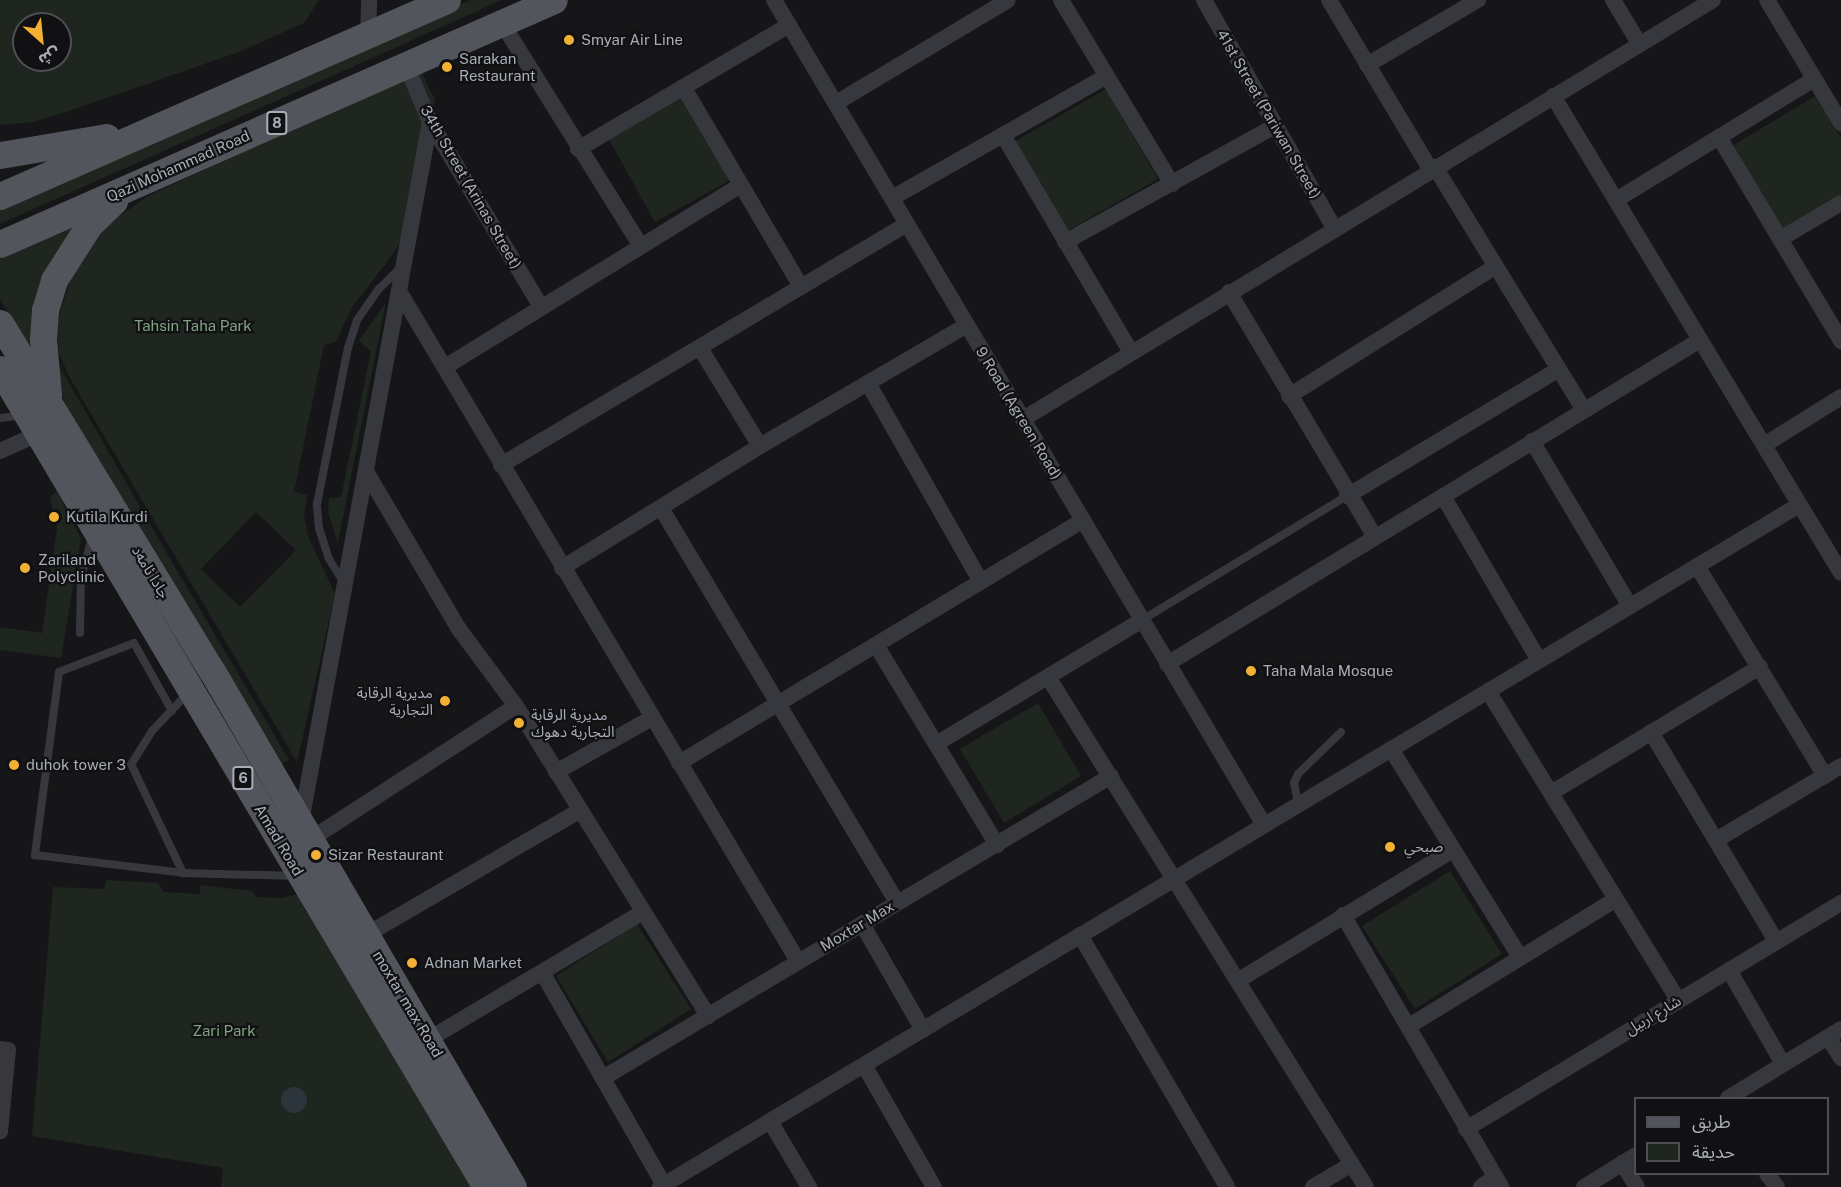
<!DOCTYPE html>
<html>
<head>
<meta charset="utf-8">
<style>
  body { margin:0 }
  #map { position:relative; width:1841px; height:1187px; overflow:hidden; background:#161618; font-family:"Public Sans","Noto Sans Arabic",sans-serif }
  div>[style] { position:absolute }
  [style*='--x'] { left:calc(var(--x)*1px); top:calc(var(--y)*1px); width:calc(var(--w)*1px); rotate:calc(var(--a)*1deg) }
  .green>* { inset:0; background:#1e261f }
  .water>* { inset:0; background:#2c353c }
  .round { border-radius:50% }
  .service>* { height:8px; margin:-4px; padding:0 4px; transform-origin:4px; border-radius:4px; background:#37383d }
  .minor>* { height:16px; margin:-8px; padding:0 8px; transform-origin:8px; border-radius:8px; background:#37383d }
  .primary>* { height:27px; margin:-13.5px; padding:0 13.5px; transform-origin:13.5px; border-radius:13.5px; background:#53555c }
  .dots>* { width:16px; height:16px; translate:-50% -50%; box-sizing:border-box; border:3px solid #111113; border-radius:50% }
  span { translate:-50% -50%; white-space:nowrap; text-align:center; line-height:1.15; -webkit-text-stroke:4.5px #111113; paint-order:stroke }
  .shield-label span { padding:2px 4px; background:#111113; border:2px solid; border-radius:4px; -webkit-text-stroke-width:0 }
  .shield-label { font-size:14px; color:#a8adb8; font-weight:700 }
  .poi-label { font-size:15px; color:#a8adb8 }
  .left { translate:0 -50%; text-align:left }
  .right { translate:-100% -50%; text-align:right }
  .street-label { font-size:15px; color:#a8adb8 }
  .park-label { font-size:15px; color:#7fa381 }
  .legend { position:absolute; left:1634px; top:1097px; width:195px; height:78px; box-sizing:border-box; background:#111113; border:2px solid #4d4f55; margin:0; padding:8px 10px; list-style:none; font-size:18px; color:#a8adb8 }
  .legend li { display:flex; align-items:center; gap:12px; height:30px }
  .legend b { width:30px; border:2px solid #4d4f55 }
  .north { position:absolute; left:12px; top:12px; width:60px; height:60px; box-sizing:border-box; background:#111113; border:2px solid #4d4f55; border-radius:50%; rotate:153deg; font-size:16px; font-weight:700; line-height:24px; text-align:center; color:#a8adb8 }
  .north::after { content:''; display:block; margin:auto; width:21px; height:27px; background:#f2b134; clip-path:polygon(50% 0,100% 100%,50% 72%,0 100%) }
</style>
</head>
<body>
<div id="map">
  <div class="green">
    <i style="clip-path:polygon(evenodd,0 0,319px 0,304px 23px,239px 52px,69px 111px,33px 122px,0 125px,0 0,24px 24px,60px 24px,60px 60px,24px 60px,24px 24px)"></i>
    <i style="clip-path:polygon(471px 0,502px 0,0 224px,0 209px)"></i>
    <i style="clip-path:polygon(evenodd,421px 71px,435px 100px,406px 231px,394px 253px,352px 307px,336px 342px,324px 345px,294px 492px,307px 495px,304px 516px,308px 536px,335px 594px,297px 762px,71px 380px,59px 354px,57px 321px,79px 254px,106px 225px,148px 196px,421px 71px,256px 512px,296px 550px,240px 607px,201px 569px,256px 512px)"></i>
    <i style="clip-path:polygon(692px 88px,741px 174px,655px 222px,607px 136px)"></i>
    <i style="clip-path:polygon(1106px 89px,1158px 179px,1065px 232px,1014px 142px)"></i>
    <i style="clip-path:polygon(1815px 96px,1841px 138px,1841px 194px,1779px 231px,1729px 148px)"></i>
    <i style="clip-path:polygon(83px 217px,37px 360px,0 299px,0 259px)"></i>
    <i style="clip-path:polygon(386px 302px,348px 492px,338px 543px,328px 513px,329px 498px,341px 497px,371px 351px,359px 341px)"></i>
    <i style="clip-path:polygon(54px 357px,158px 538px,289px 760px,279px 766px,67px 407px,58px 385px)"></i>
    <i style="clip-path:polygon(57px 490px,81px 539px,61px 658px,0 650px,0 627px,42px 633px,57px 528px,50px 498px)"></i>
    <i style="clip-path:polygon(1038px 703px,1081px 776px,1004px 823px,960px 749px)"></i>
    <i style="clip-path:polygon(1450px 871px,1502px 954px,1415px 1009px,1362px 926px)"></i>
    <i style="clip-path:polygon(106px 880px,158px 883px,164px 892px,200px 894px,200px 885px,252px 891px,256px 897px,282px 898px,302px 893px,472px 1187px,221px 1187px,223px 1168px,32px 1136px,53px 887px,104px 889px)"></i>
    <i style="clip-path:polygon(637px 924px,691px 1009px,608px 1062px,556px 976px)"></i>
  </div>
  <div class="water">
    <i class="round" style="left:281px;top:1087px;width:26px;height:26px"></i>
  </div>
  <div class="service">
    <i style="--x:0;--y:418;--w:23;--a:-7"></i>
    <i style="--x:344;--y:583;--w:28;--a:-122"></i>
    <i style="--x:329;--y:559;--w:32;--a:-108"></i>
    <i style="--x:319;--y:529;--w:25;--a:-95"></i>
    <i style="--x:317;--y:504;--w:159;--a:-78.8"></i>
    <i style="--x:348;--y:348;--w:29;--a:-72"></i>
    <i style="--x:357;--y:320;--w:38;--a:-55"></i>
    <i style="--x:379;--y:289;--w:30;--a:-45"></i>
    <i style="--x:1142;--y:620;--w:240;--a:-31.2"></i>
    <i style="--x:80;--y:633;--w:56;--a:-89"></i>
    <i style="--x:81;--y:577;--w:41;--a:-74.2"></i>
    <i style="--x:188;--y:693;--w:52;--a:133.5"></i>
    <i style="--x:152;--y:731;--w:39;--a:122"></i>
    <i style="--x:131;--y:764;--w:121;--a:64.5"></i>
    <i style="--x:183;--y:873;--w:114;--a:1.5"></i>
    <i style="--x:172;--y:711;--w:78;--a:-119.2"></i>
    <i style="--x:134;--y:643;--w:80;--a:158.9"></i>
    <i style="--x:59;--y:672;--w:185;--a:97.5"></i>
    <i style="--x:35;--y:855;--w:149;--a:6.9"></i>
    <i style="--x:1298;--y:803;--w:20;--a:-101"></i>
    <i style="--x:1294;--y:783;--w:10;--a:-66"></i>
    <i style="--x:1298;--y:774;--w:60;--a:-44.3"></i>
  </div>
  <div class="minor">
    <i style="--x:774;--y:0;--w:960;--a:59.29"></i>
    <i style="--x:1061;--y:0;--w:215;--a:58.9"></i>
    <i style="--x:1204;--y:0;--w:262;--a:60.3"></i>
    <i style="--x:1329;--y:0;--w:197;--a:59.1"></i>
    <i style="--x:1613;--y:0;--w:52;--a:59"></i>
    <i style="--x:1767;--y:0;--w:144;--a:59"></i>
    <i style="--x:502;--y:23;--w:263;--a:58.1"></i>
    <i style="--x:368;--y:35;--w:35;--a:-88"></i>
    <i style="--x:406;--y:65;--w:62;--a:67.2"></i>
    <i style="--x:430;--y:122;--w:216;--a:59"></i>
    <i style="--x:1367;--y:65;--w:129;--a:-30.4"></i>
    <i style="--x:684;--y:88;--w:229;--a:59.5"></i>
    <i style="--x:1553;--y:96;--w:557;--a:58.88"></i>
    <i style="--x:836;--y:103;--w:200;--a:-30.9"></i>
    <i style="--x:1003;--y:135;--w:252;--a:59.5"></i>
    <i style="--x:1719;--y:137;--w:238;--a:59.1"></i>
    <i style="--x:578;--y:149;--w:245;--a:-30.4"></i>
    <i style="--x:1435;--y:167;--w:285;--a:58.5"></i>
    <i style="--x:892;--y:198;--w:247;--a:-29.6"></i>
    <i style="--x:1616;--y:200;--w:232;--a:-31.4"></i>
    <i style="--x:1780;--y:239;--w:71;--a:-30.5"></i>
    <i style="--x:1065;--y:242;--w:240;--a:-28.9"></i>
    <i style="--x:399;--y:291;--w:780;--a:59.23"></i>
    <i style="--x:1229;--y:292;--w:285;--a:59.2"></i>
    <i style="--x:700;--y:348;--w:115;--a:58.5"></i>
    <i style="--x:445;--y:367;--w:345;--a:-31.6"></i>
    <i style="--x:868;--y:383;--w:227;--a:60.4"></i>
    <i style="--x:1289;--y:396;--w:244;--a:-32.1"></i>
    <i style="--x:1023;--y:419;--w:807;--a:-31.27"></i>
    <i style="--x:1532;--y:441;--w:192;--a:59.3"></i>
    <i style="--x:1764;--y:445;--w:91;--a:-31.9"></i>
    <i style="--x:0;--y:451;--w:42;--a:-24.1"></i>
    <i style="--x:501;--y:465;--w:472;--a:-30.7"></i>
    <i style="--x:367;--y:473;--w:181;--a:59.5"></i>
    <i style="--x:459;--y:629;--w:96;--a:53.5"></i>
    <i style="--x:516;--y:706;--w:365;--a:58.2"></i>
    <i style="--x:1347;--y:496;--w:247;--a:-30.9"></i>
    <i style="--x:1443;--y:496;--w:190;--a:59.7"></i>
    <i style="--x:661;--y:508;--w:460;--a:59.1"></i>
    <i style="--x:1697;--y:566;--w:246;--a:58.6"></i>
    <i style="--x:562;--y:568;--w:233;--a:-31.6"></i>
    <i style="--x:760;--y:446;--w:240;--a:-30.3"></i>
    <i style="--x:876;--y:645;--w:234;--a:58.8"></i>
    <i style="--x:1167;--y:664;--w:624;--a:-31.29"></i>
    <i style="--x:1048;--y:677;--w:601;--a:58.06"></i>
    <i style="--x:1488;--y:691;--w:363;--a:58.4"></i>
    <i style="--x:1651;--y:732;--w:244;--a:59.1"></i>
    <i style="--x:936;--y:744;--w:240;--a:-31"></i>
    <i style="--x:1391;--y:749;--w:245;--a:58.2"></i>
    <i style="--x:679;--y:763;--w:471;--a:-31"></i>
    <i style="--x:556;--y:772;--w:110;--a:-29.4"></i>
    <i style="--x:1551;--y:793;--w:244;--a:-31.1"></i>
    <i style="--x:301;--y:822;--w:712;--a:-79.56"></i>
    <i style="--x:311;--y:839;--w:244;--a:-33"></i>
    <i style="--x:1716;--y:840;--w:145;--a:-30.6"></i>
    <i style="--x:1343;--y:915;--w:315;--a:59.8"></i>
    <i style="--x:862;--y:924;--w:122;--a:60.1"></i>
    <i style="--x:366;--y:935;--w:246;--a:-30.2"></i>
    <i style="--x:1080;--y:935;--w:292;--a:59.7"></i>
    <i style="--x:1729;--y:970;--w:108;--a:60.1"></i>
    <i style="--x:542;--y:972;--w:245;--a:60.2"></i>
    <i style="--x:1239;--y:980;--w:248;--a:-31.3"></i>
    <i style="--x:1409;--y:1026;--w:241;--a:-31.5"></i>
    <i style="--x:1828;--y:1037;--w:25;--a:58"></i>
    <i style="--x:429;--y:1039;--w:249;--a:-30.7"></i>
    <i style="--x:0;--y:1049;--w:8;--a:7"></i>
    <i style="--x:8;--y:1050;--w:82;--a:95.6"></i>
    <i style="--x:864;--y:1065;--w:141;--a:60.2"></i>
    <i style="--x:603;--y:1078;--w:591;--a:-30.73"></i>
    <i style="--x:1728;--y:1098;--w:132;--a:-31.4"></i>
    <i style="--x:770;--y:1121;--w:77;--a:59.4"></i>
    <i style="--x:1466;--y:1129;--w:438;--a:-31.1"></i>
    <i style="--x:1622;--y:1163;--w:28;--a:58"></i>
    <i style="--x:1767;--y:1174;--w:16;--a:52"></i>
    <i style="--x:660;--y:1187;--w:1328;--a:-30.91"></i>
    <i style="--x:1313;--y:1187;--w:45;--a:-30.5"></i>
    <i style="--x:1481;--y:1187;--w:17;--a:-36"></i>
    <i style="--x:1584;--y:1187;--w:61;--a:-31.6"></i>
  </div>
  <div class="primary">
    <i style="--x:0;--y:155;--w:108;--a:-9.6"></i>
    <i style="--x:0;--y:196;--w:488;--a:-23.7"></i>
    <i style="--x:0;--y:244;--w:605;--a:-23.77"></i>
    <i style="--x:0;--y:323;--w:407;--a:58.7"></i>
    <i style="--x:212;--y:671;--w:597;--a:59.74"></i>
    <i style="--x:0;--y:369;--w:951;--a:59.28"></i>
    <i style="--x:48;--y:395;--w:56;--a:-95.1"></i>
    <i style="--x:43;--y:339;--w:29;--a:-86"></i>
    <i style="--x:45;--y:310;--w:31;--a:-73"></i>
    <i style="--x:54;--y:280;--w:65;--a:-57.5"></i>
    <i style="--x:89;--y:225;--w:35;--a:-44"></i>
  </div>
  <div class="dots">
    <i style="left:569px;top:40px;background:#f2b134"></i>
    <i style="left:447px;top:67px;background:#f2b134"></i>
    <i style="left:54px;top:517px;background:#f2b134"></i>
    <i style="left:25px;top:568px;background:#f2b134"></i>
    <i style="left:1251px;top:671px;background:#f2b134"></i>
    <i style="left:445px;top:701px;background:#f2b134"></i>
    <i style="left:519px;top:723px;background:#f2b134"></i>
    <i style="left:14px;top:765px;background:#f2b134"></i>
    <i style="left:1390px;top:847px;background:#f2b134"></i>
    <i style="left:316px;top:855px;background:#f2b134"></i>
    <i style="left:412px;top:963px;background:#f2b134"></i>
  </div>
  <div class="shield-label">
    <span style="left:277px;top:123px">8</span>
    <span style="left:243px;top:778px">6</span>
  </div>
  <div class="poi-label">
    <span class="left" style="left:581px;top:40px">Smyar Air Line</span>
    <span class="left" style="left:459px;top:67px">Sarakan<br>Restaurant</span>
    <span class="left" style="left:66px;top:517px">Kutila Kurdi</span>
    <span class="left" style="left:38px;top:568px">Zariland<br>Polyclinic</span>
    <span class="left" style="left:1263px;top:671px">Taha Mala Mosque</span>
    <span class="right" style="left:433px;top:701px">مديرية الرقابة<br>التجارية</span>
    <span class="left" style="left:531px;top:723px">مديرية الرقابة<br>التجارية دهوك</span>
    <span class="left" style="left:26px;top:765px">duhok tower 3</span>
    <span class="left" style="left:1404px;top:847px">صبحي</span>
    <span class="left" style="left:328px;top:855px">Sizar Restaurant</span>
    <span class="left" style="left:424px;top:963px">Adnan Market</span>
  </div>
  <div class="street-label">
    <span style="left:1269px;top:114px;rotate:60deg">41st Street (Pariwan Street)</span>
    <span style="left:178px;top:166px;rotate:-24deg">Qazi Mohammad Road</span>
    <span style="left:471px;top:187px;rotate:60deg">34th Street (Arinas Street)</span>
    <span style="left:1019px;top:413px;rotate:59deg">9 Road (Agreen Road)</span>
    <span style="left:151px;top:572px;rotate:59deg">جادا ئامەد</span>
    <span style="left:279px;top:840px;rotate:59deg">Amad Road</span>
    <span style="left:857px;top:926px;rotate:-31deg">Moxtar Max</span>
    <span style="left:408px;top:1004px;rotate:59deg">moxtar max Road</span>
    <span style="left:1653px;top:1015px;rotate:-31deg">شارع اربيل</span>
  </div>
  <div class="park-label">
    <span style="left:193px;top:326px">Tahsin Taha Park</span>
    <span style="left:224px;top:1031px">Zari Park</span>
  </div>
  <ul class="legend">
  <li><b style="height:8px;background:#53555c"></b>طريق</li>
  <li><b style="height:16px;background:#1e261f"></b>حديقة</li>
  </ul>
  <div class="north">ش</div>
</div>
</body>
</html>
